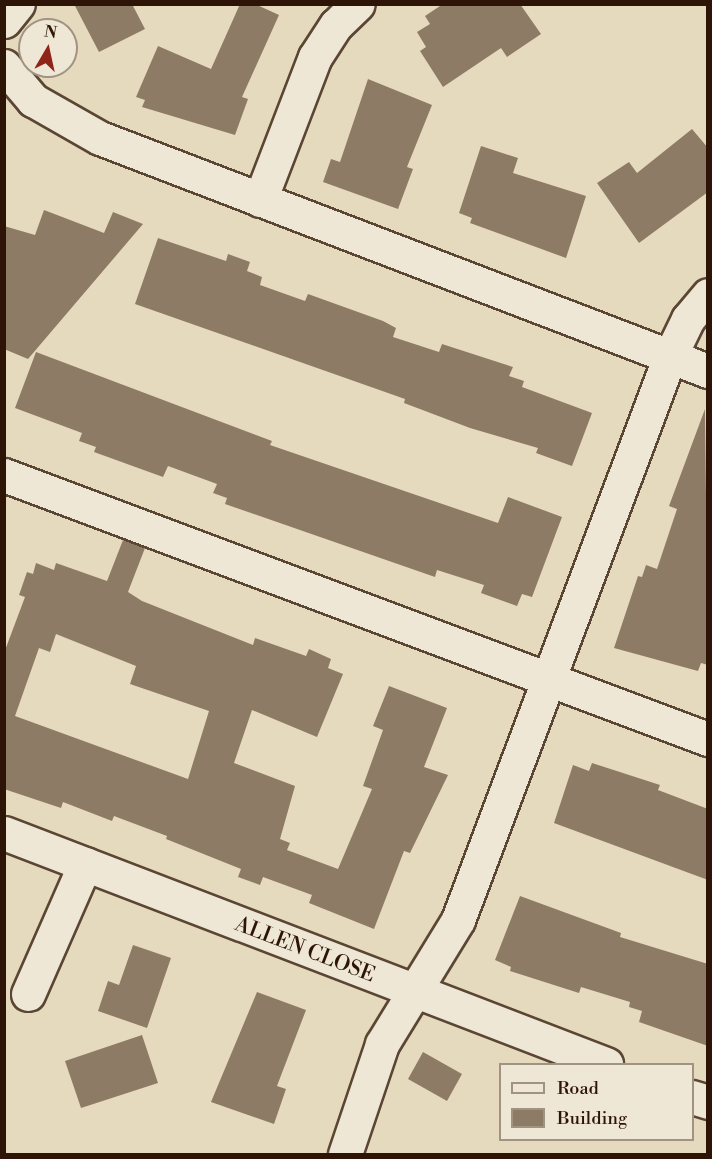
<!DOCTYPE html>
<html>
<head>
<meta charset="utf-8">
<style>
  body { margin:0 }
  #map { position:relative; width:712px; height:1159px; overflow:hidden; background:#e6dabe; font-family:"Libre Bodoni",serif }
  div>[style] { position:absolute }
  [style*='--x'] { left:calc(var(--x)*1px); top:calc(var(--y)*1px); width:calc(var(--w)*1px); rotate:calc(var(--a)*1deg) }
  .building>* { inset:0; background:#8d7b66 }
  .roads { filter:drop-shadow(2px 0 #5b4634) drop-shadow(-2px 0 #5b4634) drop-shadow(0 2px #5b4634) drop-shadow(0 -2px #5b4634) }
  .minor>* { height:33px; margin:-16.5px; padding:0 16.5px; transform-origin:16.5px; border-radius:16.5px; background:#efe7d5 }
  span { translate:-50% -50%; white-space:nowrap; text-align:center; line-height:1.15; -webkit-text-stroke:6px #efe7d5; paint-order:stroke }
  .street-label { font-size:21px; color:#2d1406 }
  .frame { position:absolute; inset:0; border:6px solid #2d1406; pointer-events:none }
  .legend { position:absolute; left:499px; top:1063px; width:195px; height:78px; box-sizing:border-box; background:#efe7d5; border:2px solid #a19382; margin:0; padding:8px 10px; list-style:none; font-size:18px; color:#2d1406 }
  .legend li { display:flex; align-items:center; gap:12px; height:30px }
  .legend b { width:30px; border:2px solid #a19382 }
  .north { position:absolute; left:18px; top:18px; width:60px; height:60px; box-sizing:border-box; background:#efe7d5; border:2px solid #a19382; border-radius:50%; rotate:9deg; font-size:16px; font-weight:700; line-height:24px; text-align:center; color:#2d1406 }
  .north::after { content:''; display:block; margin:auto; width:21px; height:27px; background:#8f2418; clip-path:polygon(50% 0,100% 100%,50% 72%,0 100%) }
</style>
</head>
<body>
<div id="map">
  <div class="building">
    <i style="clip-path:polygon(74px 4px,132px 4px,145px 29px,99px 52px)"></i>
    <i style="clip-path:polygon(240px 4px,255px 4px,279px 15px,242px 97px,248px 99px,235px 135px,142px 107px,145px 100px,136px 97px,158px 46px,211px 69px)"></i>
    <i style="clip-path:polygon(443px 4px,520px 4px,541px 34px,507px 57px,501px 48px,443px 87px,420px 51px,426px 47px,417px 32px,430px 24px,425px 16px)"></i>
    <i style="clip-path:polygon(368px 79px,432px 105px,407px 167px,413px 169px,398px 209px,323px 182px,331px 159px,340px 162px)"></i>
    <i style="clip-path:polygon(692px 129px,708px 148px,708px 192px,639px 243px,597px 183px,629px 162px,637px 173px)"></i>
    <i style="clip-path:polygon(481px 146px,518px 158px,513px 173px,586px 196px,566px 258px,470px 223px,472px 218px,459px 213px)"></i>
    <i style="clip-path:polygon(44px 210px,104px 233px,113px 212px,143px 224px,28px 359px,4px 349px,4px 226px,35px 235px)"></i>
    <i style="clip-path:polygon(158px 238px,226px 261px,228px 254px,250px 262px,247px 271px,262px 277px,260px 285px,305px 301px,308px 294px,383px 321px,396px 328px,393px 337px,439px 352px,442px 344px,513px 367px,509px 376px,524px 381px,522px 387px,592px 413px,572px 466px,536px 453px,538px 448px,470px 428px,404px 403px,405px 399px,135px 304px)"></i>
    <i style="clip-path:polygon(36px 352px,272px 441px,270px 445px,498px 523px,508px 497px,562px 517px,532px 597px,522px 594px,517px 606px,481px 593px,484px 585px,437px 570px,435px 577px,225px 504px,227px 498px,213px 493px,217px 484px,168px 466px,163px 477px,94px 452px,96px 447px,79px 441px,82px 433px,15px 408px)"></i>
    <i style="clip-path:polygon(705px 409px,708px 665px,701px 663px,698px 671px,614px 648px,638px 576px,642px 577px,646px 565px,657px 569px,677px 509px,669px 506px)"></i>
    <i style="clip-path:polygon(evenodd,123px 540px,145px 548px,128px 592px,142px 601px,253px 645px,255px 638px,306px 656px,309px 649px,331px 659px,328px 668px,343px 674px,317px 737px,252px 710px,234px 763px,295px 786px,280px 839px,290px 843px,287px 850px,338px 869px,372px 789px,363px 786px,383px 730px,373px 726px,389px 686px,447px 708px,424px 767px,448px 775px,410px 853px,404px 851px,374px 929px,309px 903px,312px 895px,263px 877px,260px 885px,238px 877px,241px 869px,166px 839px,167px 836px,114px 816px,112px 821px,63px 802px,61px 808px,4px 789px,4px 653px,25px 597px,19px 595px,27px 572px,33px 574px,36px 563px,54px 570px,56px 563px,107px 581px,123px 540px,56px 634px,136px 666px,130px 684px,209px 711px,188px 779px,15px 716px,39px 648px,50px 652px,56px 634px)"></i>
    <i style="clip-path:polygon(592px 763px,660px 785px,658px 790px,708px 809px,708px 880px,554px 823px,573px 765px,589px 771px)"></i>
    <i style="clip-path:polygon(520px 896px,621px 933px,620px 937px,708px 964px,708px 1046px,639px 1022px,642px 1011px,629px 1007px,630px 1002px,581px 987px,579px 993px,510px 971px,511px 967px,495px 960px)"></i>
    <i style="clip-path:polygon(133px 945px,171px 958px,147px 1028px,98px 1011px,108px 981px,119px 985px)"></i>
    <i style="clip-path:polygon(257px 992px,306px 1010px,277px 1086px,286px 1089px,274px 1124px,211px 1102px)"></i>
    <i style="clip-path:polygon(142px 1035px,158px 1083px,81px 1108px,65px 1061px)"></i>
    <i style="clip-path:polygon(423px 1052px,462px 1074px,447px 1101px,408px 1079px)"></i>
  </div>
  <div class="roads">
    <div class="minor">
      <i style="--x:4;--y:21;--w:22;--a:-51"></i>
      <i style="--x:4;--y:66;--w:45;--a:49.5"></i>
      <i style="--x:33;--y:100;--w:77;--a:29.6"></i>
      <i style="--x:100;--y:138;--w:651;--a:20.97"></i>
      <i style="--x:260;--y:200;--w:153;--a:-69"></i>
      <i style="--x:315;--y:57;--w:38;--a:-57"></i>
      <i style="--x:336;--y:25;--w:30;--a:-44"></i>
      <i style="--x:4;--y:475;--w:752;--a:20.56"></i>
      <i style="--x:4;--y:833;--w:645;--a:20.99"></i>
      <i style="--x:28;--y:994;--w:142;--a:-66.3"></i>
      <i style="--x:692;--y:1097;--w:17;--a:17"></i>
      <i style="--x:345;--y:1154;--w:116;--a:-71.4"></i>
      <i style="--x:382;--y:1044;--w:145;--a:-58.5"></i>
      <i style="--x:458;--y:920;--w:603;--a:-69.4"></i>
      <i style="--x:670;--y:356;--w:41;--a:-64.1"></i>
      <i style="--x:688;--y:319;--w:31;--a:-50"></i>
    </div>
  </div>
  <div class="street-label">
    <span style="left:305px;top:950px;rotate:21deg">ALLEN CLOSE</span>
  </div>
  <div class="frame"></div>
  <ul class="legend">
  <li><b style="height:8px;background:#efe7d5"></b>Road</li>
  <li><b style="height:16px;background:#8d7b66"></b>Building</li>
  </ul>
  <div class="north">N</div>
</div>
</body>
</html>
